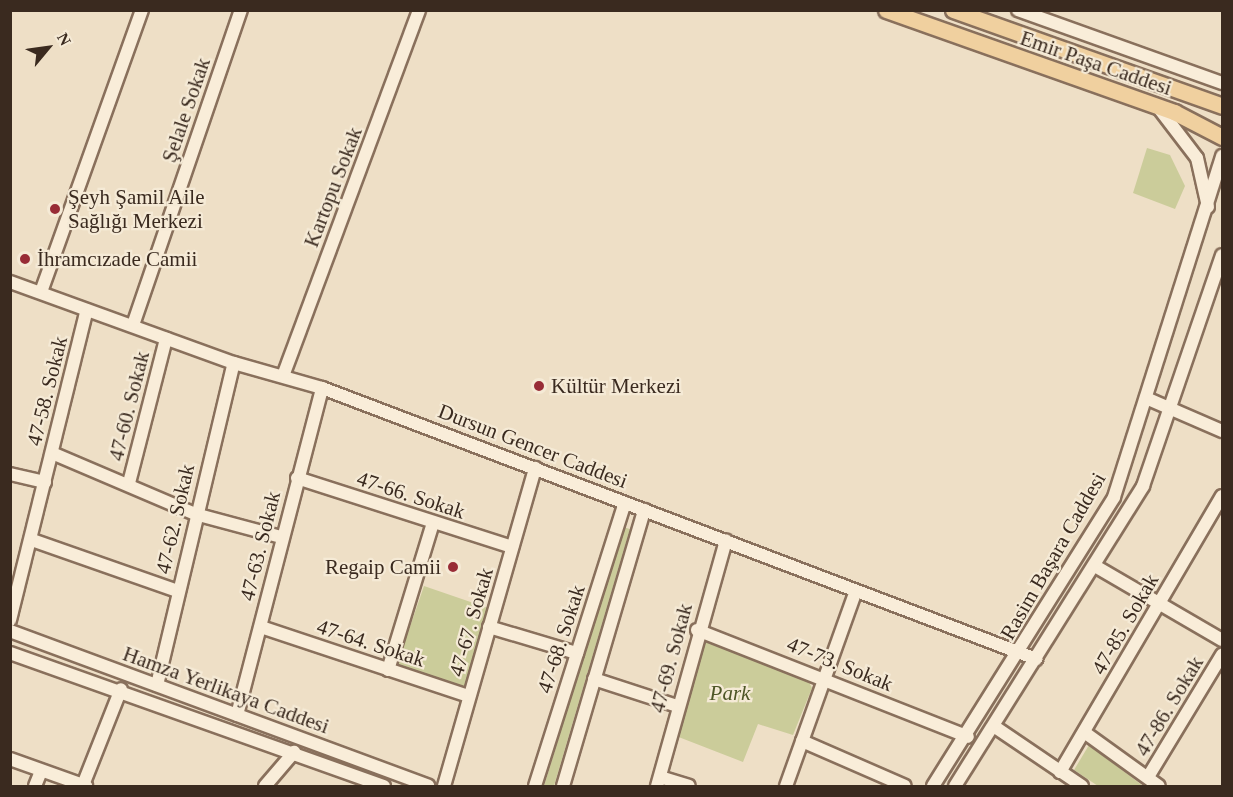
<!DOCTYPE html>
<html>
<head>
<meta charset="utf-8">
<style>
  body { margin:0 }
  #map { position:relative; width:1233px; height:797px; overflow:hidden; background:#eedfc6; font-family:Georgia,serif }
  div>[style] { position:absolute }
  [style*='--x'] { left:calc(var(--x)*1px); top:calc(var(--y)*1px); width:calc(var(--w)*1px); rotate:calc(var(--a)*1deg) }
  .green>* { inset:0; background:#cbcc9a }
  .roads { filter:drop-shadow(2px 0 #89705c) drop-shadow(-2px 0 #89705c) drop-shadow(0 2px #89705c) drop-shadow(0 -2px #89705c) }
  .minor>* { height:12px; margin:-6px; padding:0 6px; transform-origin:6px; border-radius:6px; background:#f9edd9 }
  .major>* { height:15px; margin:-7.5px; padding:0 7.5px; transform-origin:7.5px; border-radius:7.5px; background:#f0d09f }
  .dots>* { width:16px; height:16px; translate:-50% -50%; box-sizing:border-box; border:3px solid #f5ead6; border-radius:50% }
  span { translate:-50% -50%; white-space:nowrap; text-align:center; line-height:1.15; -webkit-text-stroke:4.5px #f5ead6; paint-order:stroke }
  .street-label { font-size:21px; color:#3a2a1f }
  .poi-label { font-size:21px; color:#3a2a1f }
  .left { translate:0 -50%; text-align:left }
  .right { translate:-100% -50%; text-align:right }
  .park-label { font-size:21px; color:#4e5626; font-style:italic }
  .frame { position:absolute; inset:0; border:12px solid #3a2a1f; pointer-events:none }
  .north { position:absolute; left:18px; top:18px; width:60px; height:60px; -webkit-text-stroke:4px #f5ead6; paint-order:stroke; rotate:61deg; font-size:16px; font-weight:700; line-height:24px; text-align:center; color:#3a2a1f }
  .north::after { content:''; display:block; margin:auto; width:21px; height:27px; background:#3a2a1f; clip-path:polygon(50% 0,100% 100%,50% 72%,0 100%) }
</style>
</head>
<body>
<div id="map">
  <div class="green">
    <i style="clip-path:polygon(1147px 148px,1170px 155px,1185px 186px,1175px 209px,1133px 193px)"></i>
    <i style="clip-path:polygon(623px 527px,630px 529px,554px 786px,544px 786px)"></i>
    <i style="clip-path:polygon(424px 586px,491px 609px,464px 689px,396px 667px)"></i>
    <i style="clip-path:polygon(707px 639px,808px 680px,812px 688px,793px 735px,758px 724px,743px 762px,676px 736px,701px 643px)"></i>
    <i style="clip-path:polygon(1089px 745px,1143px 786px,1098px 786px,1074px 770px)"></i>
  </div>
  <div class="roads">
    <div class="minor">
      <i style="--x:1018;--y:10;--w:217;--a:19.7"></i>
      <i style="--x:1158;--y:107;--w:64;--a:52.6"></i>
      <i style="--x:1197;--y:158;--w:50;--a:77.3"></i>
      <i style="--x:10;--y:282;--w:238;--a:19.9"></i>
      <i style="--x:234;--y:363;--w:91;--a:15.9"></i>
      <i style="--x:322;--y:388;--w:764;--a:20.78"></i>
      <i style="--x:41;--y:292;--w:300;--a:-70.3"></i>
      <i style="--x:133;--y:325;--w:333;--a:-71.1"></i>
      <i style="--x:283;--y:376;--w:390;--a:-69.6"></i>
      <i style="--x:1148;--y:399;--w:81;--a:23.4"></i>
      <i style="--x:52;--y:453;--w:155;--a:23.1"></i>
      <i style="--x:195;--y:514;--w:89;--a:15"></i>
      <i style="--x:10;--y:474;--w:36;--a:13"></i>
      <i style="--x:297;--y:478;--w:226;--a:17.8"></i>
      <i style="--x:129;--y:483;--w:149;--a:-75.6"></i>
      <i style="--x:32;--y:540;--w:155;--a:19.3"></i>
      <i style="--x:1095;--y:566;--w:147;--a:30.2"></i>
      <i style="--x:10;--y:620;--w:319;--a:-76.1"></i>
      <i style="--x:261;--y:627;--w:219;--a:18.4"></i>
      <i style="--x:489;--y:627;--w:92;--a:16.5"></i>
      <i style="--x:697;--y:630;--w:291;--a:21.5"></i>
      <i style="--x:10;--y:631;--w:446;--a:20.3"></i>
      <i style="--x:10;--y:653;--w:397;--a:19.6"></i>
      <i style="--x:388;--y:670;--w:154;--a:-73"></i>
      <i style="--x:594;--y:679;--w:87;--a:18"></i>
      <i style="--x:157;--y:685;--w:331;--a:-76.6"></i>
      <i style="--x:237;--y:715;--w:338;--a:-75.4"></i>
      <i style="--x:995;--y:727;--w:105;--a:34.1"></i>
      <i style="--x:1084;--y:732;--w:92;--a:35.8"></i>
      <i style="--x:802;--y:741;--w:112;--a:23.6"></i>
      <i style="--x:10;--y:759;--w:81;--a:19.6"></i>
      <i style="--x:1060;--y:772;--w:320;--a:-59.6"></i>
      <i style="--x:660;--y:777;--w:30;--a:17"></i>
      <i style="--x:1148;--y:777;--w:143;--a:-58.8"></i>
      <i style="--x:83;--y:785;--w:103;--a:-68.4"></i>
      <i style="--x:35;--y:786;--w:16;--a:-68"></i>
      <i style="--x:265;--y:786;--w:45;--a:-49.5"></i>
      <i style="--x:444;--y:786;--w:331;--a:-74"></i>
      <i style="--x:535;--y:786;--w:297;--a:-72.4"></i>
      <i style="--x:563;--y:786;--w:288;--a:-73.6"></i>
      <i style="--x:657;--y:786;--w:255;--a:-74.3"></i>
      <i style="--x:786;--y:786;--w:207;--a:-70.3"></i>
      <i style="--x:933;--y:786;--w:341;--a:-57.9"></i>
      <i style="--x:1114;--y:497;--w:358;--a:-72.4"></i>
      <i style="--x:955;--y:786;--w:354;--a:-57.9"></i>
      <i style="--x:1143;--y:486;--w:244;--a:-71.1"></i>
    </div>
    <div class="major">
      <i style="--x:886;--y:10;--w:306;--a:19.5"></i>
      <i style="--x:1174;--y:112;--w:54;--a:27.5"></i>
      <i style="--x:953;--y:10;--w:286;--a:19.6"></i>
    </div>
  </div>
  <div class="dots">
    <i style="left:55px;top:209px;background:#982c36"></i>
    <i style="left:25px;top:259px;background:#982c36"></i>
    <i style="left:539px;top:386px;background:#982c36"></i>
    <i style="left:453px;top:567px;background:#982c36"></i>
  </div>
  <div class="street-label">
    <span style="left:1096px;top:63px;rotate:19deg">Emir Paşa Caddesi</span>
    <span style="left:186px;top:110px;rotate:-71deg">Şelale Sokak</span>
    <span style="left:333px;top:187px;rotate:-69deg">Kartopu Sokak</span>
    <span style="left:47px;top:391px;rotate:-76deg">47-58. Sokak</span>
    <span style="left:129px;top:406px;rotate:-76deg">47-60. Sokak</span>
    <span style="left:533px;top:446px;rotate:21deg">Dursun Gencer Caddesi</span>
    <span style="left:411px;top:495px;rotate:18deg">47-66. Sokak</span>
    <span style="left:175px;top:519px;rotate:-77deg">47-62. Sokak</span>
    <span style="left:260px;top:546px;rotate:-76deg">47-63. Sokak</span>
    <span style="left:1053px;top:556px;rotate:-60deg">Rasim Başara Caddesi</span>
    <span style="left:471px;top:622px;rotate:-74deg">47-67. Sokak</span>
    <span style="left:1125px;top:624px;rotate:-60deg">47-85. Sokak</span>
    <span style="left:561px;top:639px;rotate:-72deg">47-68. Sokak</span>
    <span style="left:371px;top:643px;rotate:18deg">47-64. Sokak</span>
    <span style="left:671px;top:658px;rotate:-75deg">47-69. Sokak</span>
    <span style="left:840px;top:664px;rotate:22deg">47-73. Sokak</span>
    <span style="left:226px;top:690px;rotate:20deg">Hamza Yerlikaya Caddesi</span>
    <span style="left:1169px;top:706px;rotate:-59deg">47-86. Sokak</span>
  </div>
  <div class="poi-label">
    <span class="left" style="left:68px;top:209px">Şeyh Şamil Aile<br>Sağlığı Merkezi</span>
    <span class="left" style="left:37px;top:259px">İhramcızade Camii</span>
    <span class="left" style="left:551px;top:386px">Kültür Merkezi</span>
    <span class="right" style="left:441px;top:567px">Regaip Camii</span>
  </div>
  <div class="park-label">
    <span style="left:730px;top:693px">Park</span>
  </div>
  <div class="frame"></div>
  <div class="north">N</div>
</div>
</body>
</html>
